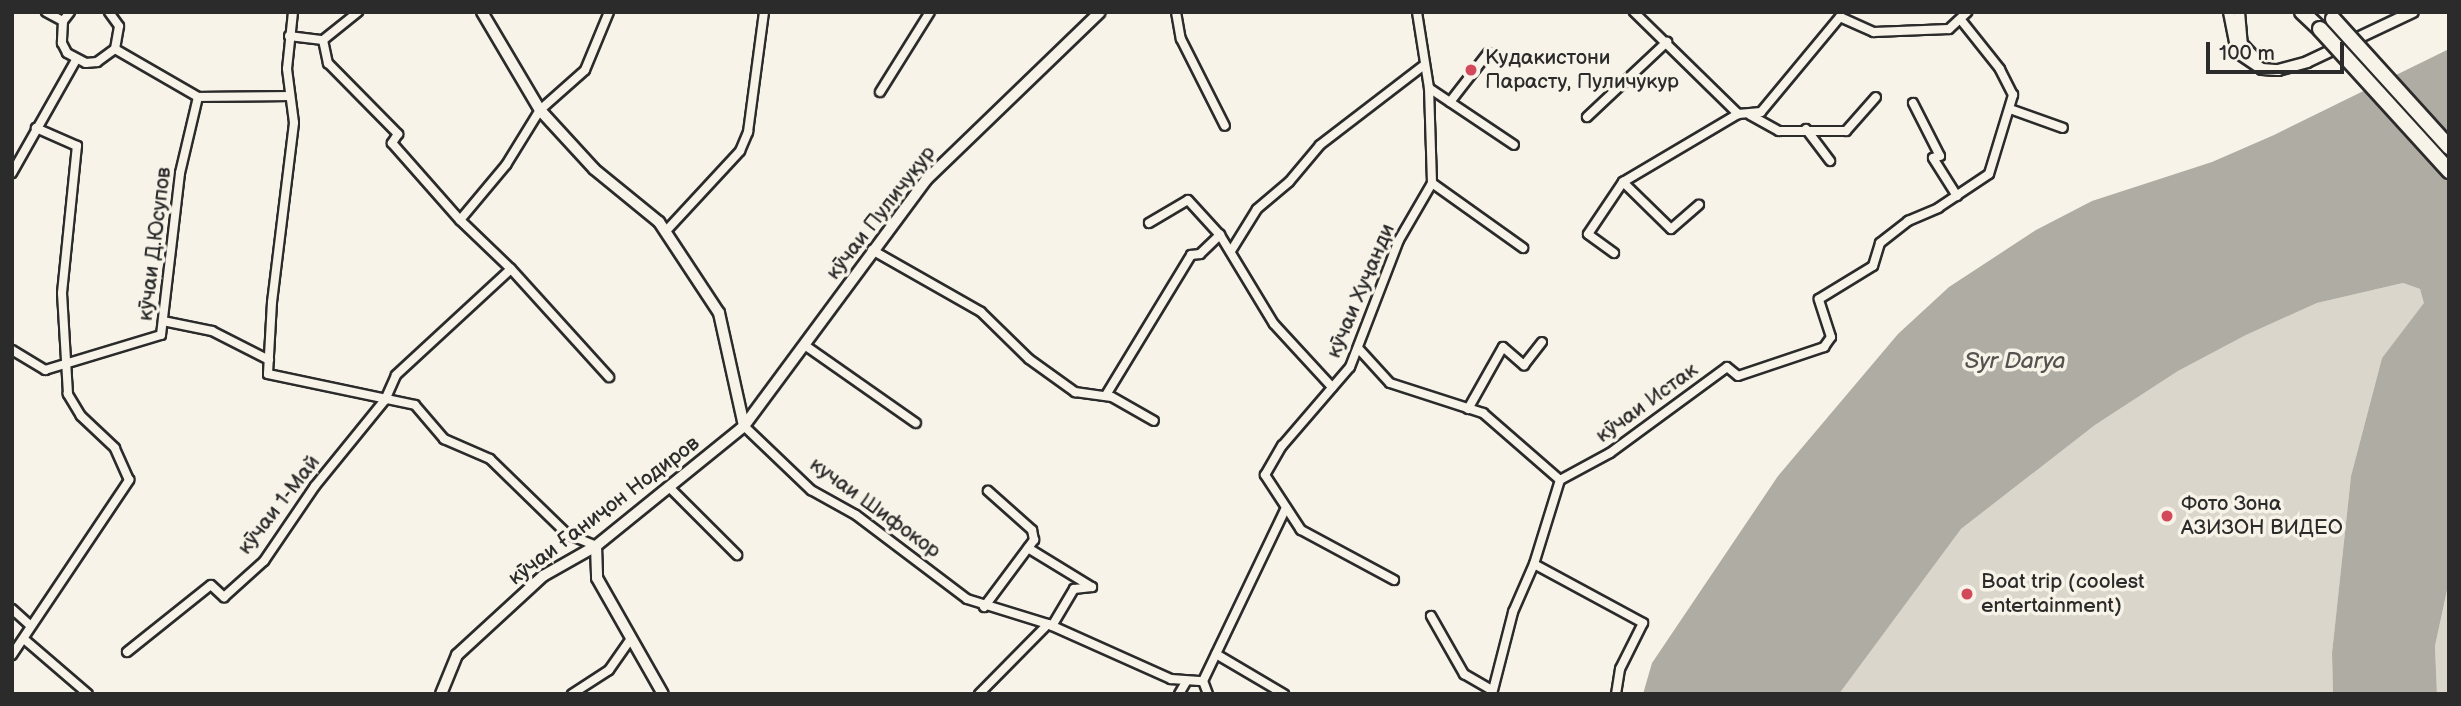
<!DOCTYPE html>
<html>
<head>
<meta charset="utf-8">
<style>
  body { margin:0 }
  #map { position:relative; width:2461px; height:706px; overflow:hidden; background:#f7f3e8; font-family:"Balsamiq Sans",sans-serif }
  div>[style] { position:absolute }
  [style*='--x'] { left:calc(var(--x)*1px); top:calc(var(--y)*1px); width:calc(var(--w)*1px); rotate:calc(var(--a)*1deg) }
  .green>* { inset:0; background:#dad6cc }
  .water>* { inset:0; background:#afaca4 }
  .roads { filter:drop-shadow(2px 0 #2b2b2b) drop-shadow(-2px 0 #2b2b2b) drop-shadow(0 2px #2b2b2b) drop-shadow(0 -2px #2b2b2b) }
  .street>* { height:8px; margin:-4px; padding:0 4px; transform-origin:4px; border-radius:4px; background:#f7f3e8 }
  .secondary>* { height:10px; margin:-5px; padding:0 5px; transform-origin:5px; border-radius:5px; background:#f7f3e8 }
  .highway>* { height:14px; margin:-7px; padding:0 7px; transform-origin:7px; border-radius:7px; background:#f7f3e8 }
  .bridges { filter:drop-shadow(2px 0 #2b2b2b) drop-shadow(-2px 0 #2b2b2b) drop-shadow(0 2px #2b2b2b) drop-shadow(0 -2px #2b2b2b) }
  .highway-bridge>* { height:14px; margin:-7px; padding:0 7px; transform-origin:7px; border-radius:7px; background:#f7f3e8 }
  .dots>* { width:19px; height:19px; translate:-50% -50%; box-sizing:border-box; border:4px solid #f7f3e8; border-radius:50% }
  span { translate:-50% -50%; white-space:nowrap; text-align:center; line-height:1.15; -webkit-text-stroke:7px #f7f3e8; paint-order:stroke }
  .poi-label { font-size:21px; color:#2b2b2b }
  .left { translate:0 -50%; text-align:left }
  .street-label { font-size:21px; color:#2b2b2b }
  .water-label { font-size:23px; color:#53524f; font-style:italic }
  .frame { position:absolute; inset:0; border:14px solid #2b2b2b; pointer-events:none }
  .scale { position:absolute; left:2206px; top:42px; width:138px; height:32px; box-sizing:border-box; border:4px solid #2b2b2b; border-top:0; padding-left:9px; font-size:21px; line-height:24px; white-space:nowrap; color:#2b2b2b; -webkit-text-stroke:5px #f7f3e8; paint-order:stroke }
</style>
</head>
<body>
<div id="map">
  <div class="green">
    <i style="clip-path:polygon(2403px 283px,2420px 289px,2425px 303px,2382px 358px,2351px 476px,2332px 653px,2333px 694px,1839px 694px,1961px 529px,2095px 425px,2178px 371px,2246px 335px,2317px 303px)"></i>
    <i style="clip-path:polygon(2449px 581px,2449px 694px,2437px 694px,2435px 646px)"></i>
  </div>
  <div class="water">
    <i style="clip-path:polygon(2449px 49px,2449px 581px,2435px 646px,2437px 694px,2333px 694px,2332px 653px,2351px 476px,2382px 358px,2424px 303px,2420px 289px,2403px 283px,2317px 303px,2246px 335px,2178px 371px,2095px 425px,1961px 529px,1839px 694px,1643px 694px,1652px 663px,1778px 476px,1898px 334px,1949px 287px,2036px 230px,2092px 201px,2212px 162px,2274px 135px)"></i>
  </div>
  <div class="roads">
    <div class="street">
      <i style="--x:46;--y:12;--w:19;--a:28"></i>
      <i style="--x:70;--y:12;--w:11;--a:128"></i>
      <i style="--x:63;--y:21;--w:22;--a:93"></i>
      <i style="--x:62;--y:43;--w:11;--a:63"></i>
      <i style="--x:67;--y:53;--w:21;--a:28"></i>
      <i style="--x:86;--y:63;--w:11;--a:-5"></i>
      <i style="--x:97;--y:62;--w:22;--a:-36"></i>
      <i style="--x:115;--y:49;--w:23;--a:-80"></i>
      <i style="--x:119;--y:26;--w:17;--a:-126"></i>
      <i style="--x:293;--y:12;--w:57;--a:96"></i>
      <i style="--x:287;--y:69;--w:54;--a:82.6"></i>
      <i style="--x:294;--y:123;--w:180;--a:97"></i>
      <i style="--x:272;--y:302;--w:72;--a:93.2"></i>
      <i style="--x:268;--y:374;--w:150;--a:11.9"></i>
      <i style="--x:415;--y:405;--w:45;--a:49.5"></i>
      <i style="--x:444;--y:439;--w:50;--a:23.5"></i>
      <i style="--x:490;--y:459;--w:107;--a:44.2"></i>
      <i style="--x:567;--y:534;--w:31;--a:22"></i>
      <i style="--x:358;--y:12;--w:45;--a:141.3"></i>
      <i style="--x:323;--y:40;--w:24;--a:78"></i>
      <i style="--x:328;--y:63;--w:100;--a:45.4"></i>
      <i style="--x:398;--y:134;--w:11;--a:124"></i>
      <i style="--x:392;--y:143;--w:103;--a:48.6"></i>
      <i style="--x:460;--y:220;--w:71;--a:43.9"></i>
      <i style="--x:511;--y:269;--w:146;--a:47.8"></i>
      <i style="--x:1176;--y:12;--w:27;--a:80"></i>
      <i style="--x:1181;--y:39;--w:97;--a:63.2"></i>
      <i style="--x:1634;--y:12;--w:146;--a:44.4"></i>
      <i style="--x:289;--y:36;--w:34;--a:7"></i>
      <i style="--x:115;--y:49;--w:96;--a:30"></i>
      <i style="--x:198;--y:97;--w:91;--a:-0.6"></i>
      <i style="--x:1429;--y:88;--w:102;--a:33.8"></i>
      <i style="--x:880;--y:92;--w:94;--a:-58"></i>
      <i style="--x:1450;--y:102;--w:62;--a:-52.2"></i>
      <i style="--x:1913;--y:103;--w:59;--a:63"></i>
      <i style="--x:1940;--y:156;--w:7;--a:164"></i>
      <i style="--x:1933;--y:158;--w:45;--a:57.7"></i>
      <i style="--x:2010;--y:109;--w:56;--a:19.7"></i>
      <i style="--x:1750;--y:115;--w:33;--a:29"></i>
      <i style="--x:1779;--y:131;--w:67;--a:0"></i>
      <i style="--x:1846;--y:131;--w:45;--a:-48.6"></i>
      <i style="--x:1587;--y:117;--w:110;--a:-43.2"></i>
      <i style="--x:1806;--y:129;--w:40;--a:53"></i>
      <i style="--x:12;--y:173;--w:130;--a:-60.5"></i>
      <i style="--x:1623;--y:182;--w:67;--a:44.4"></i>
      <i style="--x:1671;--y:229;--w:37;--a:-41"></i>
      <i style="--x:1432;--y:183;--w:112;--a:35.5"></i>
      <i style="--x:460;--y:220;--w:72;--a:-50.1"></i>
      <i style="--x:506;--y:165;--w:65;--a:-58.3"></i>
      <i style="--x:540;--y:110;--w:60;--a:-41.6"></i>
      <i style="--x:585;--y:70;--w:63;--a:-67.5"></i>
      <i style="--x:1149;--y:223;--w:45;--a:-30.5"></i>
      <i style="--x:1188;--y:200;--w:47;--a:47.6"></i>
      <i style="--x:1220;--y:235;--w:104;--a:58.8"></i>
      <i style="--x:1274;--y:324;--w:86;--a:47.4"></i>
      <i style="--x:666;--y:231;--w:109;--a:-47.2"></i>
      <i style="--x:740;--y:151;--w:21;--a:-67"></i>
      <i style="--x:748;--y:132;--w:121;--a:-82.4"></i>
      <i style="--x:872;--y:250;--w:125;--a:29.6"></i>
      <i style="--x:981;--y:312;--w:67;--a:44.4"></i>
      <i style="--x:1029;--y:359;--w:57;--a:35.7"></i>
      <i style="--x:1075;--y:392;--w:37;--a:8"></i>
      <i style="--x:1112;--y:397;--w:48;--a:29.7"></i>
      <i style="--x:1231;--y:251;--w:49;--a:-58.2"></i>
      <i style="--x:1257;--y:209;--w:42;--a:-40.2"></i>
      <i style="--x:1289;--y:182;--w:48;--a:-50"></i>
      <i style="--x:1320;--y:145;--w:130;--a:-37.5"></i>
      <i style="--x:1614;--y:253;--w:32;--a:-144"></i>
      <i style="--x:1588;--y:234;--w:63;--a:-56.1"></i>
      <i style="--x:1623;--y:182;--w:134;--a:-30.6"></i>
      <i style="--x:1738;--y:114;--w:23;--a:-5"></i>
      <i style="--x:1761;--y:112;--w:124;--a:-50.3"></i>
      <i style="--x:1840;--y:17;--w:37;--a:24"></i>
      <i style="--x:1874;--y:32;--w:75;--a:-2.3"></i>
      <i style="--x:1949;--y:29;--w:25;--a:-43"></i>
      <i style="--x:163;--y:321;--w:50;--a:11.5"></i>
      <i style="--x:212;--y:331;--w:64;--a:27"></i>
      <i style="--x:806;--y:346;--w:134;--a:35"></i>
      <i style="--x:1358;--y:348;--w:47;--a:47.6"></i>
      <i style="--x:1390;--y:383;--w:98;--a:17.9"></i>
      <i style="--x:1483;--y:413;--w:102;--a:41"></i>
      <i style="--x:12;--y:350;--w:39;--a:31"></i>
      <i style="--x:45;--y:370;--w:121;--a:-16.8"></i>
      <i style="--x:161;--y:335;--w:163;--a:-83.3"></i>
      <i style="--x:180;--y:173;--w:78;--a:-76.7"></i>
      <i style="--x:1106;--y:395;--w:164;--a:-58.7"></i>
      <i style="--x:1191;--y:255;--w:9;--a:-6"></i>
      <i style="--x:1200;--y:254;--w:28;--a:-44"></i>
      <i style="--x:1468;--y:409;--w:71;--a:-60.6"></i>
      <i style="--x:1503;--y:347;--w:28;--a:41"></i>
      <i style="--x:1524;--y:365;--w:29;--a:-52"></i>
      <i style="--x:744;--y:426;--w:93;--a:43.7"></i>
      <i style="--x:811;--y:490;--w:51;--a:29.1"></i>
      <i style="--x:856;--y:515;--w:139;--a:37.1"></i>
      <i style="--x:967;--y:599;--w:85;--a:17.2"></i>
      <i style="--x:1048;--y:624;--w:135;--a:24.1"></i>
      <i style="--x:1171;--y:679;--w:32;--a:4"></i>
      <i style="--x:1203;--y:681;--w:14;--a:69"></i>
      <i style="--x:670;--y:488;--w:95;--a:45"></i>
      <i style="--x:1028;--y:548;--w:75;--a:31.4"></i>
      <i style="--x:1534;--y:564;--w:124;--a:28.4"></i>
      <i style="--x:1643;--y:623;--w:51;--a:116.6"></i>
      <i style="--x:1620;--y:669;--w:25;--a:99"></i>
      <i style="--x:1394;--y:580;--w:106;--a:-151.7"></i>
      <i style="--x:1301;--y:530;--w:66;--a:-123.2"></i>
      <i style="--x:1265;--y:475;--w:34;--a:-60"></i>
      <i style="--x:1282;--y:446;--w:104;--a:-49.3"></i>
      <i style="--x:1350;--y:367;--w:136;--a:-68.9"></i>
      <i style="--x:1399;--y:240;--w:66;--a:-59.9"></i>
      <i style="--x:1432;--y:183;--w:95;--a:-91.8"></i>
      <i style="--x:1429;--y:88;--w:77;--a:-99"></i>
      <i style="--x:984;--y:607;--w:84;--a:-53.3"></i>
      <i style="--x:1034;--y:540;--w:10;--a:-101"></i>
      <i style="--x:1032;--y:530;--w:59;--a:-138.4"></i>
      <i style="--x:12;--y:609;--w:25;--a:42"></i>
      <i style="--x:1431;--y:616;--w:67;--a:60.4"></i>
      <i style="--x:1464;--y:674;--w:32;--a:30"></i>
      <i style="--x:1052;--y:626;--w:43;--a:-59.3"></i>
      <i style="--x:1074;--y:589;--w:18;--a:-6"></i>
      <i style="--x:24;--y:639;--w:84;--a:40.7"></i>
      <i style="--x:127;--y:652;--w:107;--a:-38.6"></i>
      <i style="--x:211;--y:585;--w:18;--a:43"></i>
      <i style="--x:224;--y:597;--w:54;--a:-42"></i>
      <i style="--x:264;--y:561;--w:91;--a:-55.8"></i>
      <i style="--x:315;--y:486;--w:111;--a:-50.9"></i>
      <i style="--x:385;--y:400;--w:27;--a:-66"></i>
      <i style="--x:396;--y:375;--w:156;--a:-42.7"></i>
      <i style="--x:1216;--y:654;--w:79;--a:30.5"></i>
      <i style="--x:12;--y:655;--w:211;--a:-56.2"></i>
      <i style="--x:129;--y:480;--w:35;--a:-114"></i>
      <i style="--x:115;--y:448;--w:47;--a:-136.7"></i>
      <i style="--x:81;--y:416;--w:26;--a:-121"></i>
      <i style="--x:68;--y:394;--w:101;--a:-93.4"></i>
      <i style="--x:62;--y:293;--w:148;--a:-84.2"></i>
      <i style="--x:77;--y:146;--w:45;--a:-156.3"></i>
      <i style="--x:1203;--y:681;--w:192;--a:-64.4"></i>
      <i style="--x:572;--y:694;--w:44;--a:-33"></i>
      <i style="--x:609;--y:670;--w:39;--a:-55"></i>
      <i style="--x:979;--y:694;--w:98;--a:-45.4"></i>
      <i style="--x:1179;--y:694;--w:14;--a:-60"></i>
      <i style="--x:1492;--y:694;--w:85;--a:-75.6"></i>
      <i style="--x:1513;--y:612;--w:52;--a:-66.4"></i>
      <i style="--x:1534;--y:564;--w:88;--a:-72.8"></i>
      <i style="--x:1560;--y:480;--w:57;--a:-28.4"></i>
      <i style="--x:1610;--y:453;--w:145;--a:-36.3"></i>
      <i style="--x:1727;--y:367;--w:14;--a:39"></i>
      <i style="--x:1738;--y:376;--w:91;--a:-18.6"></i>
      <i style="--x:1824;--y:347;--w:12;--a:-55"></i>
      <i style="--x:1831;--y:337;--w:40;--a:-108"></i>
      <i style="--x:1819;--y:299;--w:63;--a:-31.4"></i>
      <i style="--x:1873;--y:266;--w:24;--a:-73"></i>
      <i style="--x:1880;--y:243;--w:36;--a:-38"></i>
      <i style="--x:1908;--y:221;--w:33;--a:-23"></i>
      <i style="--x:1938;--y:208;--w:61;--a:-33.7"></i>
      <i style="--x:1989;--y:174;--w:83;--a:-73.1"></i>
      <i style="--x:2013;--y:95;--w:29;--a:-117"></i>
      <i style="--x:2000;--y:69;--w:63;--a:-128.5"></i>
    </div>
    <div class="secondary">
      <i style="--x:482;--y:12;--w:114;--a:59.4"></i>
      <i style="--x:540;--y:110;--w:80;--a:47.5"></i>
      <i style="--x:594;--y:169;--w:84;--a:39.2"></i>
      <i style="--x:659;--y:222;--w:109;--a:56.6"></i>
      <i style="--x:719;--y:313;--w:116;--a:77.5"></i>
      <i style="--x:2229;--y:12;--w:41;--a:78.7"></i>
      <i style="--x:2237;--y:52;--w:30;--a:34"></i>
      <i style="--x:2262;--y:69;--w:16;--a:4"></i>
      <i style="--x:2278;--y:70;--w:30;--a:-15"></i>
      <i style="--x:2307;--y:62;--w:117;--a:-25.3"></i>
      <i style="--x:2239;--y:12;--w:32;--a:85"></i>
      <i style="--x:2242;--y:44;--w:19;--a:47"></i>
      <i style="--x:596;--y:546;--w:32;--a:88"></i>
      <i style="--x:597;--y:578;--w:133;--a:60.4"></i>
      <i style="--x:441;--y:694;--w:42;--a:-67.7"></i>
      <i style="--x:457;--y:655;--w:117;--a:-42.6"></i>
      <i style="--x:543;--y:576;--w:61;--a:-29.5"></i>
      <i style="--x:596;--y:546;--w:191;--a:-39"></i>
      <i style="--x:744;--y:426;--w:307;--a:-53.5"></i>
      <i style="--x:927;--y:179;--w:240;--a:-44"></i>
    </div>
    <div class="highway">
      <i style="--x:2302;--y:12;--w:25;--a:43"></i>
    </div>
  </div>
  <div class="bridges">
    <div class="highway-bridge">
      <i style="--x:2333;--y:19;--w:173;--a:47.8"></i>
      <i style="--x:2320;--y:29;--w:192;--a:47.7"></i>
    </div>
  </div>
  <div class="dots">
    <i style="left:1471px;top:70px;background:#d1495b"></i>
    <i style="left:2167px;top:516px;background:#d1495b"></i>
    <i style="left:1967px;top:594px;background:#d1495b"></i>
  </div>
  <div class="poi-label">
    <span class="left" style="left:1485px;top:70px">Кудакистони<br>Парасту, Пуличукур</span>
    <span class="left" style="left:2181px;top:516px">Фото Зона<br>АЗИЗОН ВИДЕО</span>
    <span class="left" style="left:1981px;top:594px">Boat trip (coolest<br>entertainment)</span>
  </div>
  <div class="street-label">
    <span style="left:881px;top:213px;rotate:-52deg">кӯчаи Пуличуқур</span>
    <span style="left:155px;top:244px;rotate:-83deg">кӯчаи Д.Юсупов</span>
    <span style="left:1361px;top:291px;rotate:-67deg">кӯчаи Хуҷанди</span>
    <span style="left:1647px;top:403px;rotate:-36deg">кӯчаи Истак</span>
    <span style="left:279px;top:505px;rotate:-52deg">кӯчаи 1-Май</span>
    <span style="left:875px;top:508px;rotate:36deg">кучаи Шифокор</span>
    <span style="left:604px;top:511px;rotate:-37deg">кӯчаи Ғаниҷон Нодиров</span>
  </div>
  <div class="water-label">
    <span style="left:2015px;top:361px">Syr Darya</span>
  </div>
  <div class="frame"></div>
  <div class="scale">100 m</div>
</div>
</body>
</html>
